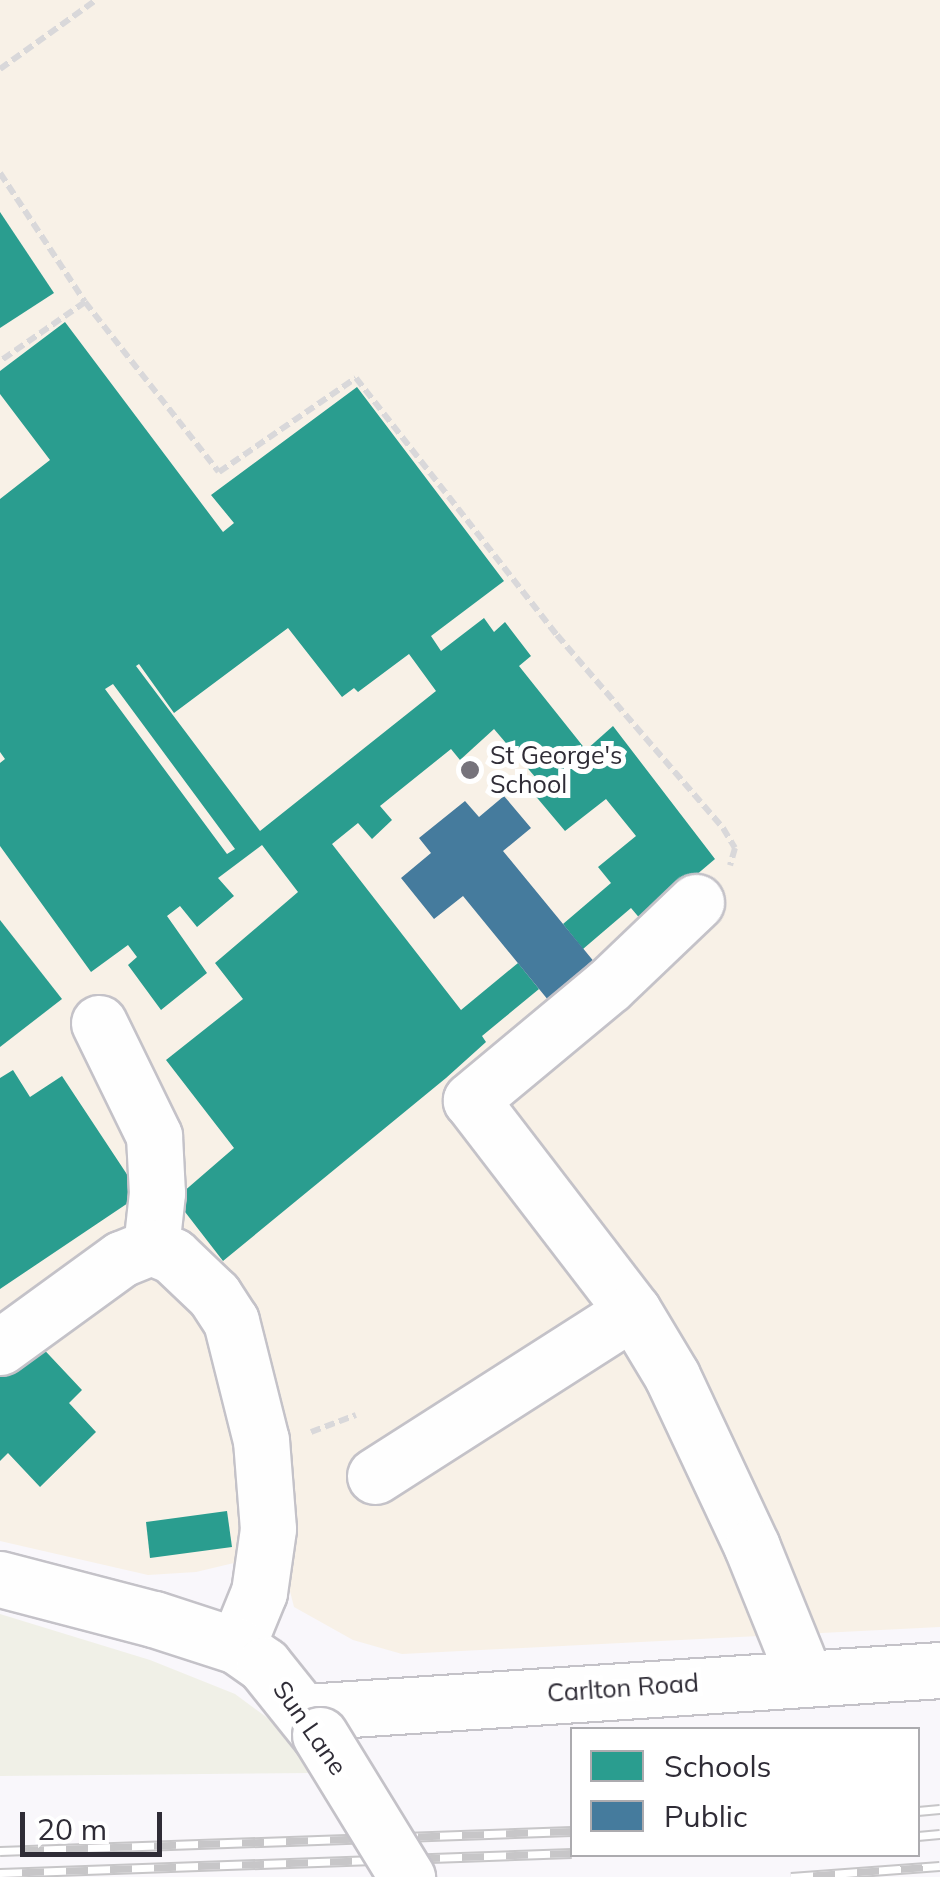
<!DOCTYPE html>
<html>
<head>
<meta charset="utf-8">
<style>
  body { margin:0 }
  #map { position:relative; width:940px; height:1877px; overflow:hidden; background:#f9f7fb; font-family:Mulish,sans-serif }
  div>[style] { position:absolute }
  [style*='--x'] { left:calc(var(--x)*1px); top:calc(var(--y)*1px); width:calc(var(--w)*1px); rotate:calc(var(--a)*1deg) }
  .education>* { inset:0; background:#f8f1e7 }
  .green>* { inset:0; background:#f0f0e7 }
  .schools>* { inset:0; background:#2a9d8f }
  .public>* { inset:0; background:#457b9d }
  .path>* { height:6px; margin-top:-3px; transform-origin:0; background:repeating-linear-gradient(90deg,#d9d8da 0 10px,transparent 0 15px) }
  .roads { filter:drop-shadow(2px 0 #c4c2c8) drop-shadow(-2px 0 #c4c2c8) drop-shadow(0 2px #c4c2c8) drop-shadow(0 -2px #c4c2c8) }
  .minor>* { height:55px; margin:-27.5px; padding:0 27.5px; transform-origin:27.5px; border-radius:27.5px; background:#fefefe }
  .rail>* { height:11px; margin-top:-5.5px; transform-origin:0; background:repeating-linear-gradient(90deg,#fff 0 22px,#c7c6c8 0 44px); box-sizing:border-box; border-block:2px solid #c7c6c8 }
  .bridges { filter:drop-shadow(2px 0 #c4c2c8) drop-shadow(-2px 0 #c4c2c8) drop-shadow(0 2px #c4c2c8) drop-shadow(0 -2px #c4c2c8) }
  .minor-bridge>* { height:55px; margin:-27.5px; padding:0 27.5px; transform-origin:27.5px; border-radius:27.5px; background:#fefefe }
  .dots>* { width:28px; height:28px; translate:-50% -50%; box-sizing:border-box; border:5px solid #fff; border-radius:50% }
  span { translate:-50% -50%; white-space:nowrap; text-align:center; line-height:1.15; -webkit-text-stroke:10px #fff; paint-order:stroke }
  .poi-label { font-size:25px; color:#2f2c36 }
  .left { translate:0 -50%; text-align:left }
  .street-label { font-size:25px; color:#2f2c36 }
  .legend { position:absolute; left:570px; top:1727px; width:350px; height:130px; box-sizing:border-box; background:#fff; border:2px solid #acabaf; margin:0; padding:12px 18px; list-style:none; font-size:30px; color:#2f2c36 }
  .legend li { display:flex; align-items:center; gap:20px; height:50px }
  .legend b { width:50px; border:2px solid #acabaf }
  .scale { position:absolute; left:20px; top:1812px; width:142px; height:45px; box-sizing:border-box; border:5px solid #2f2c36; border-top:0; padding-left:12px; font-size:30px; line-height:35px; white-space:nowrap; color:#2f2c36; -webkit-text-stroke:8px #fff; paint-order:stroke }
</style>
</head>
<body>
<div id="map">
  <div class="education">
    <i style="clip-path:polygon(0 0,940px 0,940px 1627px,402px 1654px,353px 1640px,294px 1607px,280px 1552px,196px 1572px,148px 1575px,0 1541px)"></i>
  </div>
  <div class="green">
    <i style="clip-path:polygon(0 1614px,150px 1660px,235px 1694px,280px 1727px,310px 1773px,0 1776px)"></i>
  </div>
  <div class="schools">
    <i style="clip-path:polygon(0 212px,54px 293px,0 328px)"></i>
    <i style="clip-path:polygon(evenodd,65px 322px,223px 532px,234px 523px,211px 495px,357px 387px,504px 581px,431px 636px,441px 651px,484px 618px,494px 632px,505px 622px,531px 656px,519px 666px,586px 750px,613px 726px,715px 859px,642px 921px,631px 908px,583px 949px,563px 924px,611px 883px,598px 867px,636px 836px,606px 799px,565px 831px,533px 793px,542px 785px,494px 729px,460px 760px,451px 749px,380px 806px,392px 820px,372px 839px,358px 823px,332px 844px,461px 1010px,518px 963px,539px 989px,482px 1036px,486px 1042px,446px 1078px,223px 1261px,175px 1199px,234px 1148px,166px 1060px,243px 999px,215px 963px,298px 892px,262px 845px,218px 878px,234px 896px,197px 927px,180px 906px,167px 916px,207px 973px,161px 1010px,128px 965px,137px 957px,128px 945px,91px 972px,0 846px,0 763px,5px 759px,0 752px,0 499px,50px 460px,0 394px,0 371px,65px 322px,288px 628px,342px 697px,354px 688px,358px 692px,409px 654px,436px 691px,260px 831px,136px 666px,139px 664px,174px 713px,288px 628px,65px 322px,113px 684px,235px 849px,227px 854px,105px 689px,113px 684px)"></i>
    <i style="clip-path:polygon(0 920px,62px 999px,0 1047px)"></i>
    <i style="clip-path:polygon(13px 1070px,30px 1097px,62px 1076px,134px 1185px,131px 1201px,0 1289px,0 1078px)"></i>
    <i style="clip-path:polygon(35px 1340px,82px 1390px,69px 1403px,96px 1432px,40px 1487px,8px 1453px,0 1461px,0 1374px)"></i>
    <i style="clip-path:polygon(227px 1511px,232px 1547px,150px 1558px,146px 1522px)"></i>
  </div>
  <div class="public">
    <i style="clip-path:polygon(504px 796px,531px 828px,503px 851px,600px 969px,553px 1006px,463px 896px,434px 919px,401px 878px,431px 853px,419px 838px,465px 801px,479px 817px)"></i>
  </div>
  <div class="path">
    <i style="--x:0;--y:69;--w:118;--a:-35.7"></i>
    <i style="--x:0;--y:173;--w:154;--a:56.6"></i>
    <i style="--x:85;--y:302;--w:103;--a:145.2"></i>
    <i style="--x:85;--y:302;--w:216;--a:51.8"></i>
    <i style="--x:219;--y:472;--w:166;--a:-34.5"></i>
    <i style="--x:356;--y:378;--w:326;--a:52"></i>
    <i style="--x:557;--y:635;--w:255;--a:49.3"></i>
    <i style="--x:723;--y:828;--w:23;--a:59"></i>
    <i style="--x:735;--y:848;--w:18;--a:106"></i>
    <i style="--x:311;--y:1432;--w:48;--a:-20.7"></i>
  </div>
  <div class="roads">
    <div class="minor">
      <i style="--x:696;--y:902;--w:120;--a:136.3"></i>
      <i style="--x:609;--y:985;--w:180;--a:140.2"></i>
      <i style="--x:471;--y:1100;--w:266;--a:52.5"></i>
      <i style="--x:633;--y:1311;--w:76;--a:59"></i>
      <i style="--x:672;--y:1376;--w:189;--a:64.9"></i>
      <i style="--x:752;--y:1547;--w:139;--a:68"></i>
      <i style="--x:99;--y:1023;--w:126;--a:64"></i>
      <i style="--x:154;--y:1136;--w:57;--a:87"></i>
      <i style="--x:157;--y:1193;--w:54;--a:96.3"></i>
      <i style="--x:0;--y:1347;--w:150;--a:-36"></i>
      <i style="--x:121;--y:1259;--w:32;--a:-22"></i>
      <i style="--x:151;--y:1247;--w:24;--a:22"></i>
      <i style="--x:173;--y:1256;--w:57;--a:43.6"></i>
      <i style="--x:214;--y:1295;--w:31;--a:57"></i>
      <i style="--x:231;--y:1321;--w:123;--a:75.9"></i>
      <i style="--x:261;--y:1440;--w:89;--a:85.5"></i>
      <i style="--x:268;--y:1529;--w:64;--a:98.1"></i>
      <i style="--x:259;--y:1592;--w:58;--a:112.2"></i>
      <i style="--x:375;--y:1476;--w:306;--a:-32.6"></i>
      <i style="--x:0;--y:1579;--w:159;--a:14.6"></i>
      <i style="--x:154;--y:1619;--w:87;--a:18"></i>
      <i style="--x:237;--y:1646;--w:33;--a:35"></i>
      <i style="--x:264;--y:1665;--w:90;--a:51.3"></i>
      <i style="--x:306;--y:1712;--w:635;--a:-3.79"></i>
    </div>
  </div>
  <div class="rail">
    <i style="--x:918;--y:1811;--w:22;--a:-5"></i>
    <i style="--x:918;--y:1836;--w:22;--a:-5"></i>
    <i style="--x:0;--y:1851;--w:572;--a:-2"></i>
    <i style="--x:0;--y:1873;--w:572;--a:-2"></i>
    <i style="--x:791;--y:1877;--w:149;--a:-4.2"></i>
  </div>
  <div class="bridges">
    <div class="minor-bridge">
      <i style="--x:320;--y:1735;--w:167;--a:58.5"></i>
    </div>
  </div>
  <div class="dots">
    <i style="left:470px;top:770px;background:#76737b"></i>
  </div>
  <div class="poi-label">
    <span class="left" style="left:490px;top:770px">St George's<br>School</span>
  </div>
  <div class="street-label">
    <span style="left:623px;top:1688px;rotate:-4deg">Carlton Road</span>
    <span style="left:310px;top:1728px;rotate:55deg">Sun Lane</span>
  </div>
  <ul class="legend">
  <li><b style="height:28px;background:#2a9d8f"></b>Schools</li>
  <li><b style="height:28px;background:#457b9d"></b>Public</li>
  </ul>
  <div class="scale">20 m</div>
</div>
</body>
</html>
